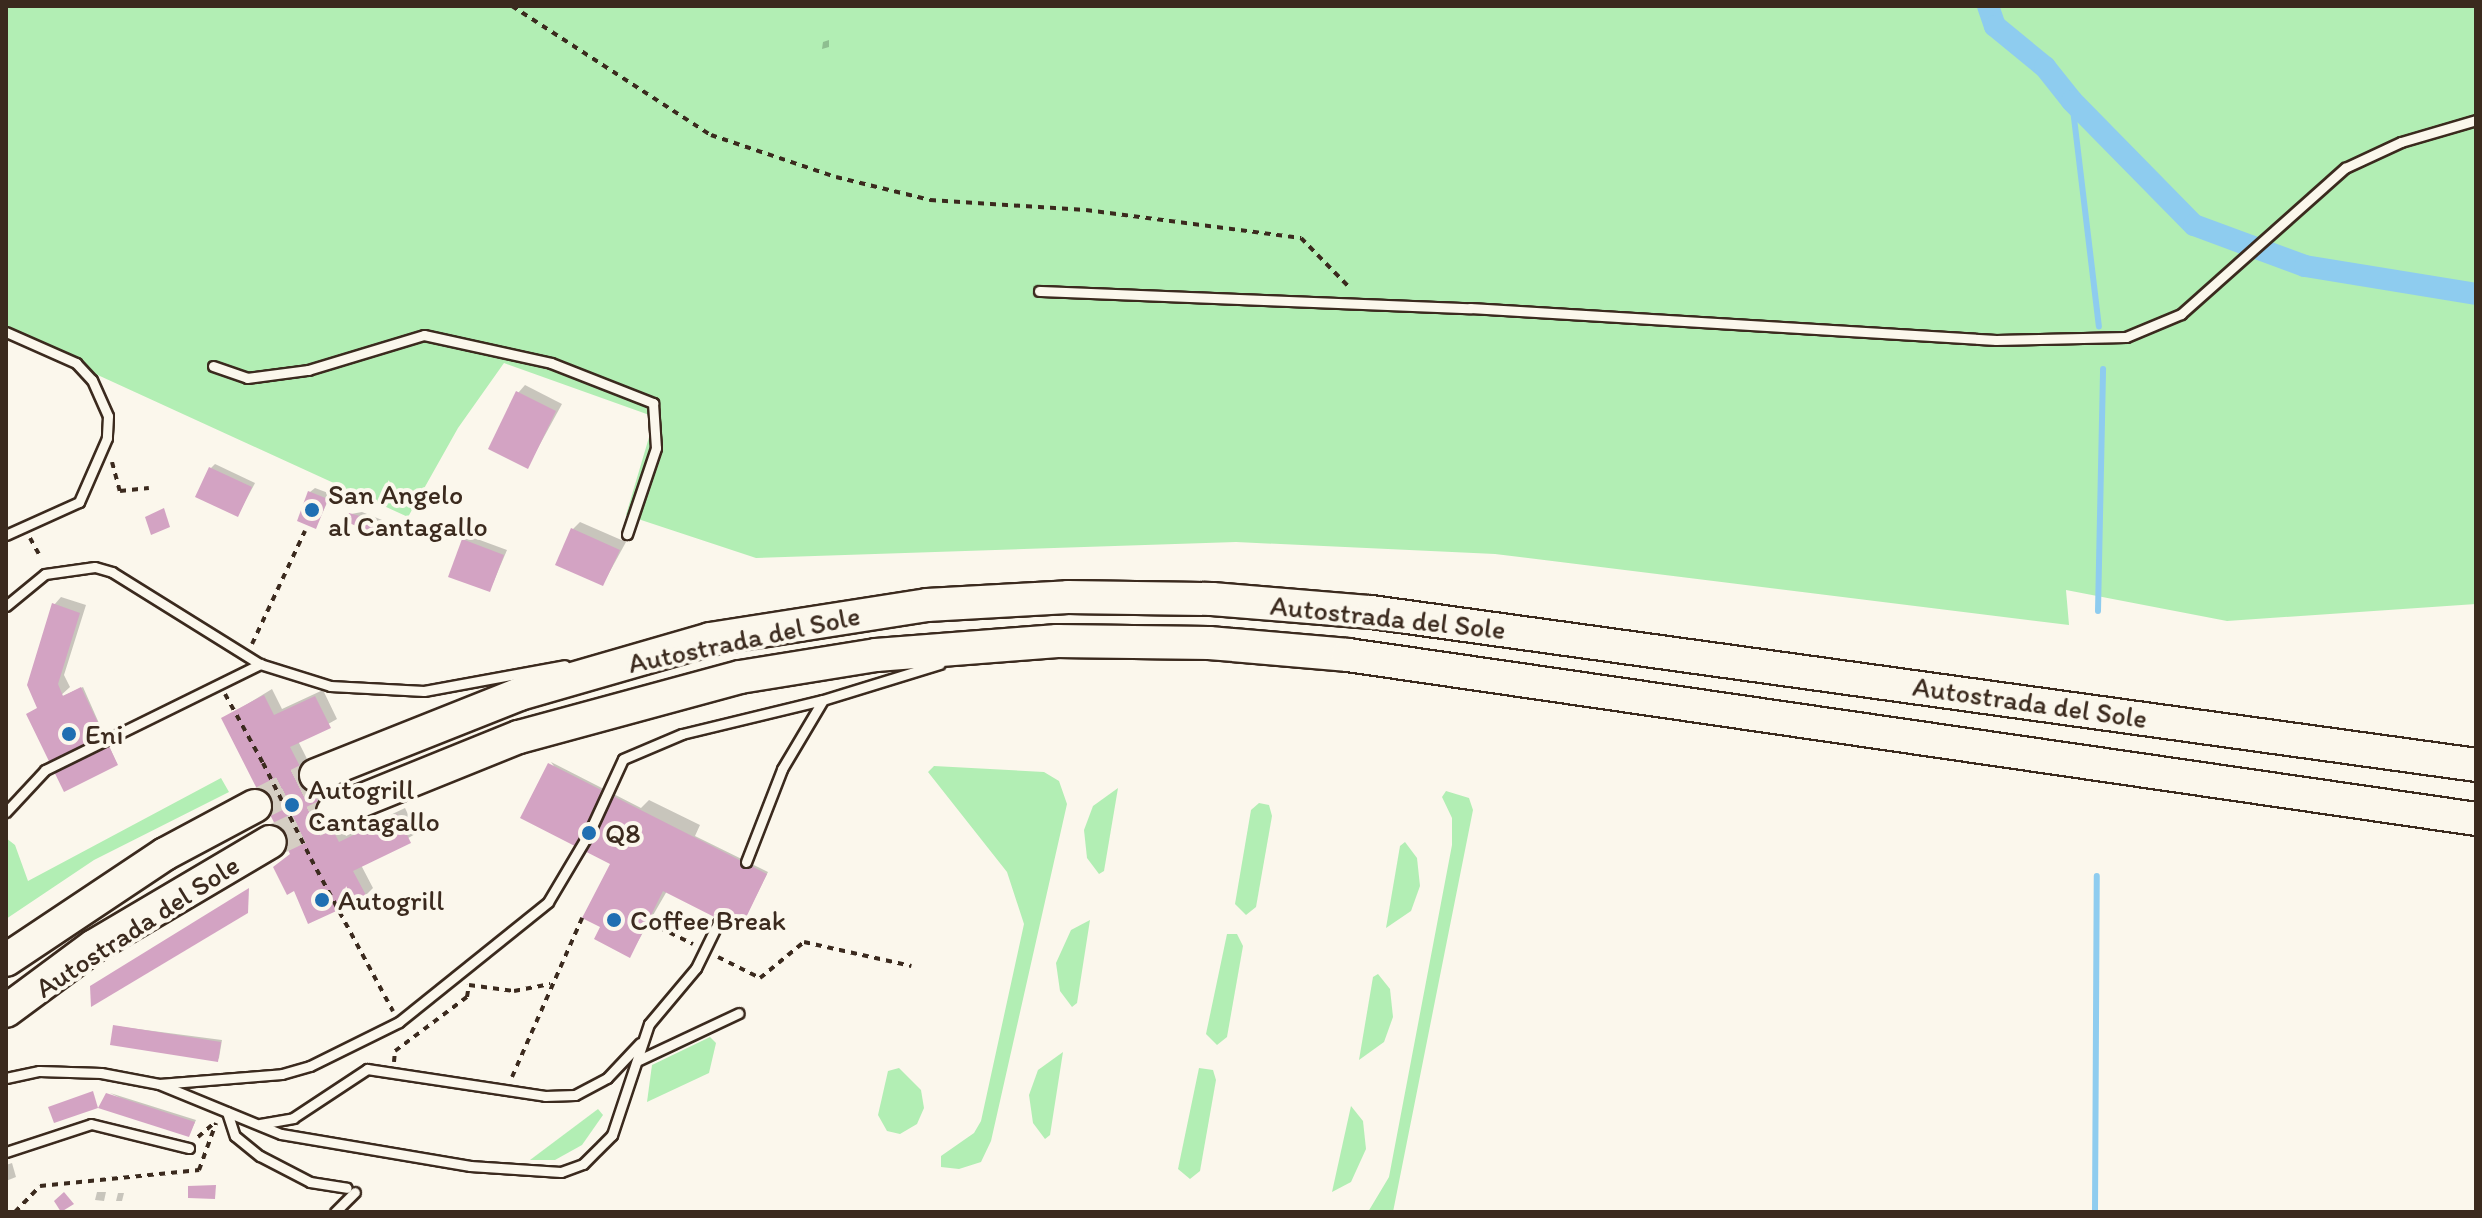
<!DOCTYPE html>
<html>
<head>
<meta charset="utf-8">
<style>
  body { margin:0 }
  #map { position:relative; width:2482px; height:1218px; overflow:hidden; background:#fbf7ec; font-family:Itim,sans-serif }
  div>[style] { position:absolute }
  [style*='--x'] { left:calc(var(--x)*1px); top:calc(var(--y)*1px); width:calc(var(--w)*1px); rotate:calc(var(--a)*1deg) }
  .green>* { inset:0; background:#b2eeb4 }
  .shadow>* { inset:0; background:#0003 }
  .stream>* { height:6px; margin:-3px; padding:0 3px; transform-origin:3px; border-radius:3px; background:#8eccef }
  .canal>* { height:22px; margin:-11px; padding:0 11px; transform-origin:11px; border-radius:11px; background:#8eccef }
  .building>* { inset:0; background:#d3a3c3 }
  .motorway-tunnel>* { height:32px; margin-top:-16px; transform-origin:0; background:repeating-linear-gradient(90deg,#d5cec3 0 32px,transparent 0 48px) }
  .path>* { height:4px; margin-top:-2px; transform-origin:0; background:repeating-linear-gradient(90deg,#3b2a1e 0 6px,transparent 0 12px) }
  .roads { filter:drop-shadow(2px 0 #3b2a1e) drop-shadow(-2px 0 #3b2a1e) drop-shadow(0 2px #3b2a1e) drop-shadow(0 -2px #3b2a1e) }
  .service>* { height:9px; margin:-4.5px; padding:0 4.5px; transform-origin:4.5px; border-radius:4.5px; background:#fbf7ec }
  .motorway>* { height:32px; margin:-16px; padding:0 16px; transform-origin:16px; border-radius:16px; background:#fbf7ec }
  .path-bridge>* { height:4px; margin-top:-2px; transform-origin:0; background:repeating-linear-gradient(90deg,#3b2a1e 0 6px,transparent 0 12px) }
  .dots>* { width:22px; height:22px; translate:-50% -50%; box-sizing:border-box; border:4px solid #fbf7ec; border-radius:50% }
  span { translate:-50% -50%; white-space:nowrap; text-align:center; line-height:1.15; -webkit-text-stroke:8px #fbf7ec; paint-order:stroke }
  .poi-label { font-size:28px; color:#3b2a1e }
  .left { translate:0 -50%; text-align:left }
  .street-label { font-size:28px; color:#3b2a1e }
  .frame { position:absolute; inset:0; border:8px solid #3b2a1e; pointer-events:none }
</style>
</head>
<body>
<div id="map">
  <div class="green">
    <i style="clip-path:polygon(6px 6px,2476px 6px,2476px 604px,2227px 621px,2066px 590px,2069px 625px,1495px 554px,1236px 542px,756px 558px,626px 515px,655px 417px,504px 363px,458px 428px,408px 517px,6px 333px)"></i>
    <i style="clip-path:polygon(934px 766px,1044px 772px,1059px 781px,1067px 804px,991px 1141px,981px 1162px,959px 1169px,941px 1167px,941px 1156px,974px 1133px,981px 1121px,1024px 924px,1007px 872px,928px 772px)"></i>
    <i style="clip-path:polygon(221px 778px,229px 792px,94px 860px,6px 919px,6px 838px,15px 845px,28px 881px)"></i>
    <i style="clip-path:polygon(1118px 788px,1104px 871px,1099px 874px,1087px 858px,1084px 830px,1093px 806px)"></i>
    <i style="clip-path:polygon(1446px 791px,1469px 798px,1473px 810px,1393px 1212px,1368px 1212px,1389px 1177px,1452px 845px,1452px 818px,1442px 797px)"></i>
    <i style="clip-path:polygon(1259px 803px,1269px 805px,1272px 816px,1256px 907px,1246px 915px,1235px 904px,1251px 810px)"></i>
    <i style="clip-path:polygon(1405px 842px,1417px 858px,1420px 886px,1411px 911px,1386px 928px,1400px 846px)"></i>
    <i style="clip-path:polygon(1090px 920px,1077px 1003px,1072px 1007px,1060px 991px,1056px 963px,1071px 930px)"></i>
    <i style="clip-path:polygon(1227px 934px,1237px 934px,1243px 946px,1227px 1037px,1217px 1045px,1206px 1034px)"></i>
    <i style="clip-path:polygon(1378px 974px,1390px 989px,1393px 1017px,1384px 1042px,1359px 1060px,1373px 977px)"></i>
    <i style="clip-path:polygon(710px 1037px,716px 1043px,709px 1073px,647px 1102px,652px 1065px)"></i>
    <i style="clip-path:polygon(1063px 1052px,1050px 1135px,1045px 1139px,1033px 1123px,1029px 1095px,1038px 1070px)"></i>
    <i style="clip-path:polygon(899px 1068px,921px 1090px,924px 1108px,917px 1124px,900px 1134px,887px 1131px,878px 1115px,888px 1071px)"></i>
    <i style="clip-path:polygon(1199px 1068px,1213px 1070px,1216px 1080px,1200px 1171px,1190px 1179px,1178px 1169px)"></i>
    <i style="clip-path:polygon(1351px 1106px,1363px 1121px,1366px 1149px,1351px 1182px,1332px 1192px)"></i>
    <i style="clip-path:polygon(598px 1109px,603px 1115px,582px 1145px,555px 1160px,530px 1160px)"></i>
  </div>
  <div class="shadow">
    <i style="clip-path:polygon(829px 40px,829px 47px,822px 49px,823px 42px)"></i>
    <i style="clip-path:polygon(525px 385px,562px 404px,528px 466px,518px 393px)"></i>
    <i style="clip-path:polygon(215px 464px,255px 483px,238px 515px,211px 468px)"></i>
    <i style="clip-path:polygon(315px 488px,331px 494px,316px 527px,310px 492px)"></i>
    <i style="clip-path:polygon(362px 512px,382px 520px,377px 531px,351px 514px)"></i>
    <i style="clip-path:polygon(580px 522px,626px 542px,603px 584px,573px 529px)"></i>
    <i style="clip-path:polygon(469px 536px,507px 550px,490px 590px,464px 540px)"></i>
    <i style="clip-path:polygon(61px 597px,86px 605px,64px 675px,70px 687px,58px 698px,83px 687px,117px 764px,39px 708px,54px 605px)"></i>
    <i style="clip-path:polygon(272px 689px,282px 709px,323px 690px,337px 719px,298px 741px,346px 836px,405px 808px,417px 833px,361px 865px,373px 888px,365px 896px,292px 853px,224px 718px)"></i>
    <i style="clip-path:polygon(551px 762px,641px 808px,649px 800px,700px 825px,695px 836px,768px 872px,741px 926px,667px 891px,630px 955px,603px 926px,616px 856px)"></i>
    <i style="clip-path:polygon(115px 1026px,222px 1040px,219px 1058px,217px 1060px)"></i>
    <i style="clip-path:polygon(110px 1093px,196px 1120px,190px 1133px)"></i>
    <i style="clip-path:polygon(12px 1163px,16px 1177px,6px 1181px,6px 1165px)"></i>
    <i style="clip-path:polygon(97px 1192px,106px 1192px,104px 1201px,95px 1200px)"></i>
    <i style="clip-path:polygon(118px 1193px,124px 1193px,122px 1201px,116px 1201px)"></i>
  </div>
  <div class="stream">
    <i style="--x:2072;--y:101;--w:227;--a:83.2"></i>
    <i style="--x:2098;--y:611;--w:242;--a:-88.8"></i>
    <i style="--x:2095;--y:1212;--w:336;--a:-89.7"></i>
  </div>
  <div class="canal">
    <i style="--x:1988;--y:6;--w:21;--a:71"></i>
    <i style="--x:1995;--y:26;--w:65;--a:39.4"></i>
    <i style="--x:2045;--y:67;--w:43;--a:51.5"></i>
    <i style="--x:2072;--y:101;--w:174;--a:45.5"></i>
    <i style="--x:2194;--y:225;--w:118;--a:20.3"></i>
    <i style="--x:2305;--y:266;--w:173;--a:9.3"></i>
  </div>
  <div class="building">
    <i style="clip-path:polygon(516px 391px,556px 411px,528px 469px,488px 449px)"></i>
    <i style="clip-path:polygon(209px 467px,252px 487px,238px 517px,195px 497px)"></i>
    <i style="clip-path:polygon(308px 491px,328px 499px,316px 529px,297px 521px)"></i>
    <i style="clip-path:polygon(164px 508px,170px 527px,151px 535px,145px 517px)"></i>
    <i style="clip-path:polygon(349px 513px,381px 522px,376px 535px,345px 521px)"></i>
    <i style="clip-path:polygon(571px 528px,620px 550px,603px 586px,555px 565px)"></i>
    <i style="clip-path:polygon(462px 539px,504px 555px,490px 592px,448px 577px)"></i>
    <i style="clip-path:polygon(52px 603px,80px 613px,58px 684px,63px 696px,81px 687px,118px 765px,64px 792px,26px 714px,37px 708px,27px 685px)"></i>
    <i style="clip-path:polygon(264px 695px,274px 715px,315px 696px,331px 728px,290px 747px,339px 842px,397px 814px,411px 843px,353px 871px,367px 897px,308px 924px,294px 891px,287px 895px,273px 867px,290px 854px,221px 718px)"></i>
    <i style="clip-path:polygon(548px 763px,767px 874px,740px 930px,663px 891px,630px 958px,594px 939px,600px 927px,582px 918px,610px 864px,520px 818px)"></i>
    <i style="clip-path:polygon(249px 888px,248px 913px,91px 1007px,90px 986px)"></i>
    <i style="clip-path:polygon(113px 1025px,221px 1042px,218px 1062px,110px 1045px)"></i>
    <i style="clip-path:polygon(93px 1091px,98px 1108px,54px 1123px,48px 1107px)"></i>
    <i style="clip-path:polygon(106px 1093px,195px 1122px,189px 1137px,98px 1108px)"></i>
    <i style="clip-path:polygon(216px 1185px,215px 1199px,188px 1198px,188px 1186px)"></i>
    <i style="clip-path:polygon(64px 1192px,74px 1204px,61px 1212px,54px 1201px)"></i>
  </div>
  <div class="motorway-tunnel">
    <i style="--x:255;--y:806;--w:68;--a:-26.9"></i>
    <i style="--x:270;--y:842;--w:70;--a:-25.5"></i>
  </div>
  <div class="path">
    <i style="--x:512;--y:6;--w:237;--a:33"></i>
    <i style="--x:711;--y:135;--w:132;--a:18.6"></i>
    <i style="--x:836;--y:177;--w:97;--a:13.7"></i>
    <i style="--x:930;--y:200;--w:156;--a:3.7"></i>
    <i style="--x:1086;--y:210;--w:217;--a:7.4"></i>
    <i style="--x:1301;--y:238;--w:70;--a:45.6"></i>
    <i style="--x:112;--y:462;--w:30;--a:75"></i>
    <i style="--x:120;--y:491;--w:29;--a:-6"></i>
    <i style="--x:30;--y:538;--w:18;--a:61"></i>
    <i style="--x:252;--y:644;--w:125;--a:-64.9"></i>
    <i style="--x:225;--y:694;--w:79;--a:61.2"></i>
    <i style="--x:311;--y:859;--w:173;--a:61.7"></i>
    <i style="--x:648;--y:922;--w:50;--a:26.1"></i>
    <i style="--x:718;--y:957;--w:47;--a:26.6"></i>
    <i style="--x:760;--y:978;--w:57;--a:-39.3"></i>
    <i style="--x:804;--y:942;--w:110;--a:12.6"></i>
    <i style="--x:394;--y:1062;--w:11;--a:-85"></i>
    <i style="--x:395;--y:1051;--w:90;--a:-36.9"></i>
    <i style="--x:467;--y:997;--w:12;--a:-81"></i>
    <i style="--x:469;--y:985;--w:45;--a:7.6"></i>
    <i style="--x:514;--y:991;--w:37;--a:-11"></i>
    <i style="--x:512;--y:1077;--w:174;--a:-66.2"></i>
    <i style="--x:198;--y:1137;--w:23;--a:-41"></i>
    <i style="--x:15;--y:1212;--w:36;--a:-46"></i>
    <i style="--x:40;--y:1186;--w:160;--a:-5.7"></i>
    <i style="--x:199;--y:1170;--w:50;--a:-70.1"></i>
  </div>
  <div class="roads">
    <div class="service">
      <i style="--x:1039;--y:291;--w:431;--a:2.3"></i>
      <i style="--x:1470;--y:308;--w:527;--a:3.48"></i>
      <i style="--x:1996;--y:340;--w:130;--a:-1.3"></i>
      <i style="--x:2126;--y:337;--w:60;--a:-22.7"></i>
      <i style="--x:2181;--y:314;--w:220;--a:-41.7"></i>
      <i style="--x:2345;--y:168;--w:62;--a:-24.9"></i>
      <i style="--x:2401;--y:142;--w:78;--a:-16.3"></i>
      <i style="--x:6;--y:332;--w:77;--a:23.9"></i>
      <i style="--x:76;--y:363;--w:23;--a:47"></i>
      <i style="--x:92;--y:380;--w:39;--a:66"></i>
      <i style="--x:108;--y:416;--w:22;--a:93"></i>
      <i style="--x:107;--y:438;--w:70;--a:113.6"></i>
      <i style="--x:79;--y:502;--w:80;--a:155.7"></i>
      <i style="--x:213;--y:366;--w:36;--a:19"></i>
      <i style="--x:247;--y:378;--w:62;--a:-7.5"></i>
      <i style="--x:308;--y:370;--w:121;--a:-16.8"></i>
      <i style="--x:424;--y:335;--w:130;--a:12.4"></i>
      <i style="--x:551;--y:363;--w:110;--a:21.4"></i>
      <i style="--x:653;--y:403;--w:45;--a:86.2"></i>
      <i style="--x:656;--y:448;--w:91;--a:108.6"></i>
      <i style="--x:6;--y:606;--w:50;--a:-39.4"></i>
      <i style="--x:45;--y:574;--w:50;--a:-8"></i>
      <i style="--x:95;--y:567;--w:18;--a:16"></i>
      <i style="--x:112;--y:572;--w:174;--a:31.9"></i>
      <i style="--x:260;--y:664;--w:73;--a:17.4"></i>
      <i style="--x:330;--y:686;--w:94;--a:3"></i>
      <i style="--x:424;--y:691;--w:143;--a:-10.4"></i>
      <i style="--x:6;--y:812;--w:57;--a:-47.1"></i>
      <i style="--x:45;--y:770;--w:240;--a:-26.2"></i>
      <i style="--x:746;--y:862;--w:100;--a:-68.8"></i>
      <i style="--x:782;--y:769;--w:80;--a:-59.3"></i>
      <i style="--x:639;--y:1060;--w:110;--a:-25.2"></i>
      <i style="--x:6;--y:1078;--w:34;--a:-12"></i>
      <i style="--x:39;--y:1071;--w:62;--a:1.8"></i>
      <i style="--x:101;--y:1073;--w:59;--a:10.7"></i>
      <i style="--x:159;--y:1084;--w:132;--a:22.3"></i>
      <i style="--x:281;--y:1134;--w:192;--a:9.6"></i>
      <i style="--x:470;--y:1166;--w:91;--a:3.8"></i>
      <i style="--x:561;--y:1172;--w:23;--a:-20"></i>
      <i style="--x:583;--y:1164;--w:41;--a:-45"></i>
      <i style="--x:612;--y:1135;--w:117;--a:-71.6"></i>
      <i style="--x:649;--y:1024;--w:73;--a:-50"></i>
      <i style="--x:696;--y:968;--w:50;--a:-63.9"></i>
      <i style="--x:159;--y:1084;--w:123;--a:-4.6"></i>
      <i style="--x:282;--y:1074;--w:29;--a:-16"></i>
      <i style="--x:310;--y:1066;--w:99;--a:-26.3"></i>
      <i style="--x:399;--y:1022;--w:191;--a:-38.8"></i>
      <i style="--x:548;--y:902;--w:80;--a:-59.3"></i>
      <i style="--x:589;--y:833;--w:81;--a:-65.3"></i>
      <i style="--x:623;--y:759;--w:64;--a:-23"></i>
      <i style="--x:682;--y:734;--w:145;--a:-13.6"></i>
      <i style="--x:823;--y:700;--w:122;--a:-17.1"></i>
      <i style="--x:227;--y:1112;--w:25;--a:72"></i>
      <i style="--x:235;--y:1136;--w:32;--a:39"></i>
      <i style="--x:260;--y:1156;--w:56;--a:27.5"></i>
      <i style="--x:310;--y:1182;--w:37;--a:9"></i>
      <i style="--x:260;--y:1124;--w:34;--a:-10"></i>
      <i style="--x:293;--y:1118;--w:89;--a:-33.5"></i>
      <i style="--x:367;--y:1069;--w:180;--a:8.6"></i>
      <i style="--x:545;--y:1096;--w:30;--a:-2"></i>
      <i style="--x:575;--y:1095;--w:36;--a:-28"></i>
      <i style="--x:607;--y:1078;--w:48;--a:-46.7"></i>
      <i style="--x:6;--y:1152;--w:89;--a:-18.2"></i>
      <i style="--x:91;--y:1124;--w:101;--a:13.8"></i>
      <i style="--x:335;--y:1212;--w:28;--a:-45"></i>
    </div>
    <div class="motorway">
      <i style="--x:316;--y:775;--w:219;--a:-21.7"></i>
      <i style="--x:520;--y:694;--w:198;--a:-16.1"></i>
      <i style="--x:710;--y:639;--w:220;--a:-8.9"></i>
      <i style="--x:927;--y:605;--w:141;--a:-3.2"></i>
      <i style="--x:1068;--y:597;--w:144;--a:0.8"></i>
      <i style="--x:1212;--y:599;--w:160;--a:4.7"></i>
      <i style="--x:1371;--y:612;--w:1116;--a:7.88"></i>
      <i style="--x:333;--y:812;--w:201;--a:-22"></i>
      <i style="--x:519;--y:737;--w:229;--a:-15.2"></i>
      <i style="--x:740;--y:677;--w:138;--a:-9.2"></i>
      <i style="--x:876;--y:655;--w:182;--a:-4.4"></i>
      <i style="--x:1057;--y:641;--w:152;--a:0.8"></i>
      <i style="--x:1209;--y:643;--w:140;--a:4.9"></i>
      <i style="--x:1348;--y:655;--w:1140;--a:8.27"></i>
      <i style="--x:6;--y:960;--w:191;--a:-33.7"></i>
      <i style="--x:165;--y:854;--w:102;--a:-28.1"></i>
      <i style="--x:6;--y:1011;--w:109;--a:-36.5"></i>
      <i style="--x:94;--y:946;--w:204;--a:-30.6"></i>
    </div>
  </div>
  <div class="path-bridge">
    <i style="--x:263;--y:763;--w:107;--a:63.4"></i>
  </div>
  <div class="dots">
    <i style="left:312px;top:510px;background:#1f6fb2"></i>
    <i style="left:69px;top:734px;background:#1f6fb2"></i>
    <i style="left:292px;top:805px;background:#1f6fb2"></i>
    <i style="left:589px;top:833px;background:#1f6fb2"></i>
    <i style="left:322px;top:900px;background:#1f6fb2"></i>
    <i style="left:614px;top:920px;background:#1f6fb2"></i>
  </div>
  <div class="poi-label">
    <span class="left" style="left:328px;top:510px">San Angelo<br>al Cantagallo</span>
    <span class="left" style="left:85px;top:734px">Eni</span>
    <span class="left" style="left:308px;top:805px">Autogrill<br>Cantagallo</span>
    <span class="left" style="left:605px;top:833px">Q8</span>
    <span class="left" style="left:338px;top:900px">Autogrill</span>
    <span class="left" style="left:630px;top:920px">Coffee Break</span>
  </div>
  <div class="street-label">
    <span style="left:1388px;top:617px;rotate:6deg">Autostrada del Sole</span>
    <span style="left:744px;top:639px;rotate:-12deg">Autostrada del Sole</span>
    <span style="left:2030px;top:702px;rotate:8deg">Autostrada del Sole</span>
    <span style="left:137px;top:926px;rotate:-33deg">Autostrada del Sole</span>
  </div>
  <div class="frame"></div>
</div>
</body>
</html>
